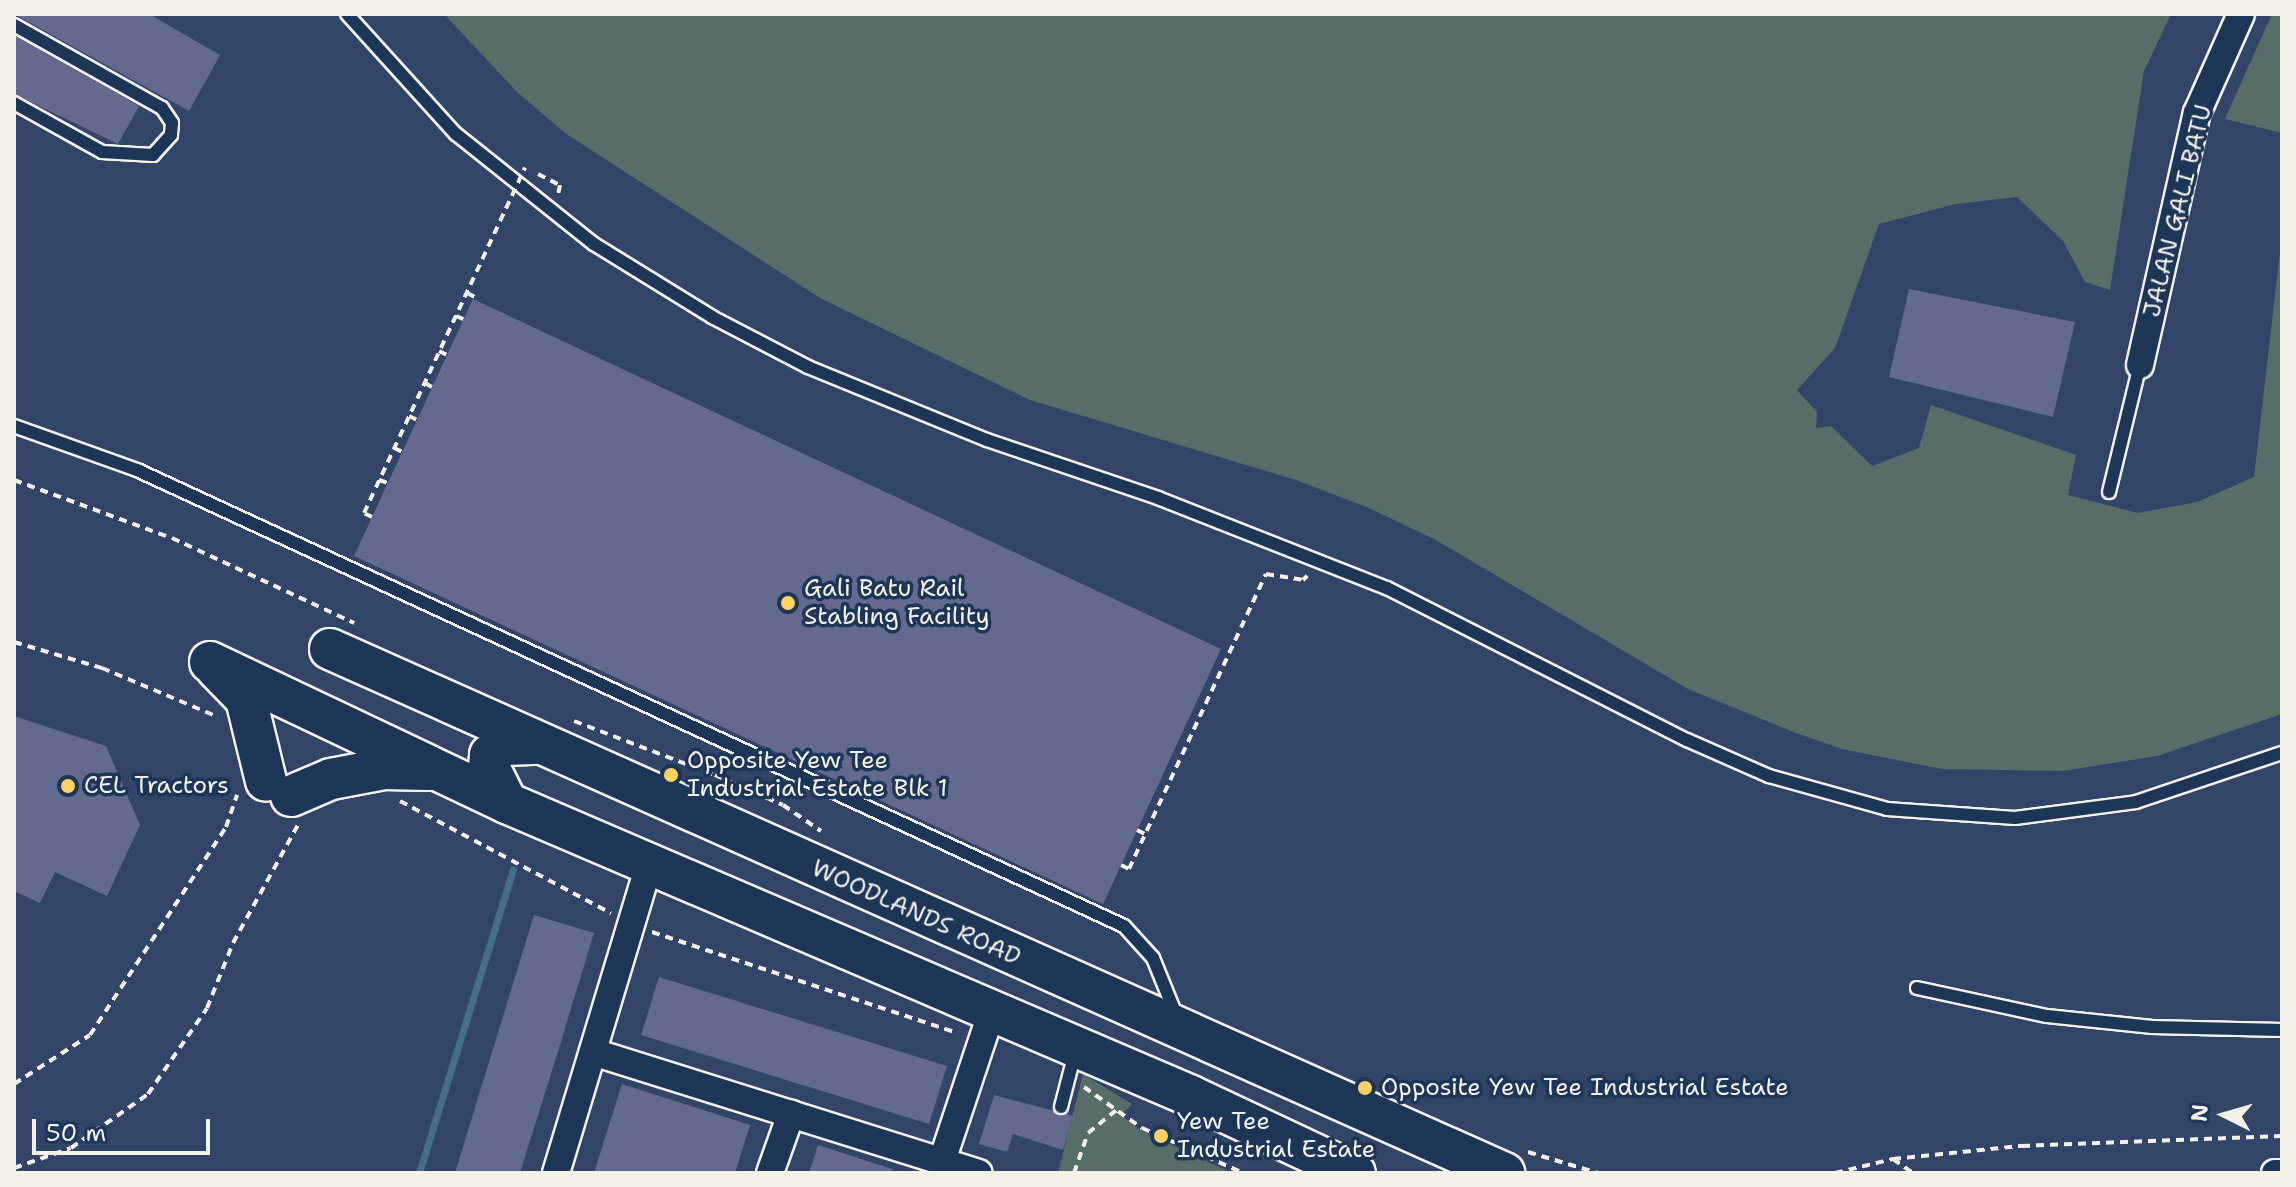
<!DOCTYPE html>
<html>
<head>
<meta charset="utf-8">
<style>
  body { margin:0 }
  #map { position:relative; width:2296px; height:1187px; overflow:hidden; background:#324568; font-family:"Shantell Sans",sans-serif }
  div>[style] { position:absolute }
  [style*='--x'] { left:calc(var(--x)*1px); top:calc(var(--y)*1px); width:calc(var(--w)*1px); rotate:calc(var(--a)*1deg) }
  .green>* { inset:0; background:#576d68 }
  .stream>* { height:7px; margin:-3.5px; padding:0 3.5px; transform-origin:3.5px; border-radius:3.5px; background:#456e8d }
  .building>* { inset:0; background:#63698f }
  .path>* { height:4px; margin-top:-2px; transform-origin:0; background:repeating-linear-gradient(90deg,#f4f1e8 0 8px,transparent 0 14px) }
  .roads { filter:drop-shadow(2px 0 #f4f1e8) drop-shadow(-2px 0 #f4f1e8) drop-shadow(0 2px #f4f1e8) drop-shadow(0 -2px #f4f1e8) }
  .lane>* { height:12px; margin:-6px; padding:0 6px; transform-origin:6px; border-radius:6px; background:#1d3557 }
  .street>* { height:26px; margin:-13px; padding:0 13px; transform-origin:13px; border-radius:13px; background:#1d3557 }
  .primary>* { height:40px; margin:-20px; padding:0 20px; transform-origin:20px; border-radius:20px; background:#1d3557 }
  .path-bridge>* { height:4px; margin-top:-2px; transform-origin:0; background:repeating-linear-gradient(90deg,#f4f1e8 0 8px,transparent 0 14px) }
  .dots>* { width:22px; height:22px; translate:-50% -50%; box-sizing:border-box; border:4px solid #1d3557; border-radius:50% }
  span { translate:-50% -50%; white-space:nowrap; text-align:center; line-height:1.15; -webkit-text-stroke:7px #1d3557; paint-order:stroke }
  .street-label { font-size:24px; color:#f4f1e8 }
  .poi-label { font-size:24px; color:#f4f1e8 }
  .left { translate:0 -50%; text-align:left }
  .frame { position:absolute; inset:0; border:16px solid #f4f1e8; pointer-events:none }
  .north { position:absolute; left:2184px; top:1075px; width:80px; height:80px; -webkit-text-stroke:6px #1d3557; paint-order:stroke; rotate:275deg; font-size:22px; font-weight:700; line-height:32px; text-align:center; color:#f4f1e8 }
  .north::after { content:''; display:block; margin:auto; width:28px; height:36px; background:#f4f1e8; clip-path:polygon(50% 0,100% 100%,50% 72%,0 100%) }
  .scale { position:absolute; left:32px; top:1119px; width:178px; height:36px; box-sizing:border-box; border:4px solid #f4f1e8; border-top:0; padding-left:10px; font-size:24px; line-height:28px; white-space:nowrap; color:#f4f1e8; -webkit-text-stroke:6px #1d3557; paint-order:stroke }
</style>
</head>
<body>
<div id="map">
  <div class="green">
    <i style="clip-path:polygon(444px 14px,2171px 14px,2144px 71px,2110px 290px,2085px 282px,2063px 241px,2017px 197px,1956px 204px,1879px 224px,1835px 348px,1797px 390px,1817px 412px,1816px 428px,1831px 426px,1872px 466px,1919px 448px,1931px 405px,2076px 455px,2068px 495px,2138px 513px,2197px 502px,2254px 477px,2282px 235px,2282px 714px,2157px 756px,2062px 771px,1942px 769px,1842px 749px,1796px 733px,1688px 689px,1436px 540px,1369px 508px,1296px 480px,1030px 400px,820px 298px,565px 133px,517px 92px)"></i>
    <i style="clip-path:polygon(2272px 14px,2282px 14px,2282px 133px,2225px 119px)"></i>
    <i style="clip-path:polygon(1083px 1074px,1132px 1104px,1121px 1115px,1140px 1130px,1232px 1173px,1058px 1173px)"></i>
  </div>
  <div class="stream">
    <i style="--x:419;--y:1173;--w:318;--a:-72.8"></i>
  </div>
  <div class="building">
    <i style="clip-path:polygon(14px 14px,149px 14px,220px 55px,189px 111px)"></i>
    <i style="clip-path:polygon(14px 35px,139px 106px,118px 144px,14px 94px)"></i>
    <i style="clip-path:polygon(1909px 289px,2075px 322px,2053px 417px,1889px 377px)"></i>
    <i style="clip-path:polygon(473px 299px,1221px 649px,1103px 904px,354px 556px)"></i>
    <i style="clip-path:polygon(14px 716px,106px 746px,140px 825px,107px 896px,55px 872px,40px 903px,14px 891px)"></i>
    <i style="clip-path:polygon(534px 915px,594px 933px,556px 1058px,520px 1173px,455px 1173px)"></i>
    <i style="clip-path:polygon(659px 977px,947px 1066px,929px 1124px,641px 1035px)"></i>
    <i style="clip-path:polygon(622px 1084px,750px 1125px,735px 1173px,594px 1173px)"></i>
    <i style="clip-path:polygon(994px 1095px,1073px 1116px,1063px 1150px,1013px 1134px,1007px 1152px,979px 1144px)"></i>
    <i style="clip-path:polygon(818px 1145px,892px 1169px,892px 1173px,809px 1173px)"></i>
  </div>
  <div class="path">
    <i style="--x:538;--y:174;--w:25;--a:27"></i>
    <i style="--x:560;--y:185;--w:10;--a:101"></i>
    <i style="--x:467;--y:293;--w:13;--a:27"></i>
    <i style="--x:456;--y:316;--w:8;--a:23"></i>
    <i style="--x:439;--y:351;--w:9;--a:27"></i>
    <i style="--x:425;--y:383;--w:8;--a:30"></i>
    <i style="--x:409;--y:416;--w:9;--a:27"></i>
    <i style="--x:394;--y:448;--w:10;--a:24"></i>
    <i style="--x:14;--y:480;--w:168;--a:20.2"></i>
    <i style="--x:172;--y:538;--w:201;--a:25"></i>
    <i style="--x:379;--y:480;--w:9;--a:18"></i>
    <i style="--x:14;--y:642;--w:92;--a:16.5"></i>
    <i style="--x:102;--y:668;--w:126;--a:22.9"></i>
    <i style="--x:574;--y:721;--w:151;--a:21"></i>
    <i style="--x:715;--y:775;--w:74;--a:23.8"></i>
    <i style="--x:783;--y:805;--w:46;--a:34.4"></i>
    <i style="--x:400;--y:801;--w:239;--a:28"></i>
    <i style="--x:1137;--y:830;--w:9;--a:27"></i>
    <i style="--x:1121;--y:865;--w:9;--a:27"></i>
    <i style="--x:1129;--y:869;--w:325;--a:-65.1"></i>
    <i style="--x:1266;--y:574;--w:37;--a:9"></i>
    <i style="--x:1303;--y:580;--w:6;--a:-45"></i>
    <i style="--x:652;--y:932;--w:322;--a:18.3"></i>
    <i style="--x:14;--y:1084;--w:90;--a:-32.8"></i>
    <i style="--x:90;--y:1035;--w:249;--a:-56.8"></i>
    <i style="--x:226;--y:827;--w:34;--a:-71"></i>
    <i style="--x:1084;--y:1087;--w:71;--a:35.3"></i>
    <i style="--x:1142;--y:1128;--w:111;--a:24"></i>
    <i style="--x:1528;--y:1152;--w:73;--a:16.7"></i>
    <i style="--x:1893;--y:1159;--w:130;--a:-5.8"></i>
    <i style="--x:2022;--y:1146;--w:260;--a:-2.2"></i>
    <i style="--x:14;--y:1168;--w:60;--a:-19.3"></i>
    <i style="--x:71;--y:1148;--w:94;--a:-35"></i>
    <i style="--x:148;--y:1094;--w:104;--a:-55.5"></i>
    <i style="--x:207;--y:1008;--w:70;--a:-68.2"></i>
    <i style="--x:233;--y:943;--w:135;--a:-61.2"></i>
    <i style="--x:1074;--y:1173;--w:42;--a:-70.7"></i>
    <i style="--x:1088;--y:1133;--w:40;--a:-39"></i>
    <i style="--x:1835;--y:1173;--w:60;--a:-13.6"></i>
    <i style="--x:1893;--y:1159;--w:24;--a:35"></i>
  </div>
  <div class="roads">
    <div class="lane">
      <i style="--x:347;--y:14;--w:162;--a:47.8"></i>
      <i style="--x:456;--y:134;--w:176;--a:38.6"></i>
      <i style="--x:594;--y:244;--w:139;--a:31.7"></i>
      <i style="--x:712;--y:317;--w:108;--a:27.5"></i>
      <i style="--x:808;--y:367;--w:193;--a:22.2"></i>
      <i style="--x:987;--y:440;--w:181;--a:18.7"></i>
      <i style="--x:1158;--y:498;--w:246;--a:21.5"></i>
      <i style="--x:1387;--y:588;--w:336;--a:26.9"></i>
      <i style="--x:1687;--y:740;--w:90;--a:23.7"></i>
      <i style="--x:1769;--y:776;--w:123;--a:15.6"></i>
      <i style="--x:1887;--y:809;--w:128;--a:4"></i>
      <i style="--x:2015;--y:818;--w:122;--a:-7.5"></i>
      <i style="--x:2136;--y:802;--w:154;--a:-18.6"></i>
      <i style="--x:14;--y:25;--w:170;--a:29.3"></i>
      <i style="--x:162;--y:108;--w:18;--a:56"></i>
      <i style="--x:172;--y:123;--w:12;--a:95"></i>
      <i style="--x:171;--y:135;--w:27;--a:132"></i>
      <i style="--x:153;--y:155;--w:51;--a:-176.6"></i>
      <i style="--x:102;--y:152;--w:101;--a:-150.9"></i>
      <i style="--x:14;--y:426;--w:131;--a:19.7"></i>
      <i style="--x:137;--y:470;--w:1087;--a:24.8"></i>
      <i style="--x:1124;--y:926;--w:43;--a:47.8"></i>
      <i style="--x:1153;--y:958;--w:61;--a:68"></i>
      <i style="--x:2109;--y:492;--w:131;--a:-76.3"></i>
      <i style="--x:1917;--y:988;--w:133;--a:12.2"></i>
      <i style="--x:2047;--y:1016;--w:106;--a:6"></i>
      <i style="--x:2152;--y:1027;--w:130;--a:1.3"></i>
      <i style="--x:1061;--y:1107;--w:56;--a:-75.5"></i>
    </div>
    <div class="street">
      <i style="--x:2140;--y:365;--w:258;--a:-77.3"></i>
      <i style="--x:2197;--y:113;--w:108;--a:-66"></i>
      <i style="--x:593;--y:1052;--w:404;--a:17.4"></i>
      <i style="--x:942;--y:1161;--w:158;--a:-71.6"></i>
      <i style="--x:556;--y:1173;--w:323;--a:-73.2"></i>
      <i style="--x:770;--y:1173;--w:63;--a:-70.4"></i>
      <i style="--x:2275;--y:1173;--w:7;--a:0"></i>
    </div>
    <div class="primary">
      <i style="--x:330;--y:649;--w:1286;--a:24.05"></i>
      <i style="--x:210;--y:662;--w:329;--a:25.4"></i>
      <i style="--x:507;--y:803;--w:744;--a:23.19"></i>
      <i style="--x:1191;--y:1096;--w:181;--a:25.2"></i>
      <i style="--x:216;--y:668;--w:43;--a:45.9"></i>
      <i style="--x:246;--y:699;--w:84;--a:76.3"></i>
      <i style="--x:291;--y:796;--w:43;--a:-23"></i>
      <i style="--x:331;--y:779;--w:54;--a:-10.7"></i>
      <i style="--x:384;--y:769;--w:45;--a:1.3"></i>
      <i style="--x:507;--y:803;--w:40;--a:-116.6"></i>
      <i style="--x:489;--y:767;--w:12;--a:-85"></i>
      <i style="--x:490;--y:755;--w:17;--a:-36"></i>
      <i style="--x:504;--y:745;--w:35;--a:-2"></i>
    </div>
  </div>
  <div class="path-bridge">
    <i style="--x:372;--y:517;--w:9;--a:-153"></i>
    <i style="--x:364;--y:513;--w:381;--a:-65"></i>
  </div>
  <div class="dots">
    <i style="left:788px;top:603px;background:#ffd166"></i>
    <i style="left:671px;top:775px;background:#ffd166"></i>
    <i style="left:68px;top:786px;background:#ffd166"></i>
    <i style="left:1365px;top:1088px;background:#ffd166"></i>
    <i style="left:1161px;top:1136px;background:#ffd166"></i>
  </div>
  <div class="street-label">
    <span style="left:2178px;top:211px;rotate:-76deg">JALAN GALI BATU</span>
    <span style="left:916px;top:913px;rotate:24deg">WOODLANDS ROAD</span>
  </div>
  <div class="poi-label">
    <span class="left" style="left:804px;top:603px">Gali Batu Rail<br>Stabling Facility</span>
    <span class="left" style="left:687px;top:775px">Opposite Yew Tee<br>Industrial Estate Blk 1</span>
    <span class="left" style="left:84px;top:786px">CEL Tractors</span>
    <span class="left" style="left:1381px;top:1088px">Opposite Yew Tee Industrial Estate</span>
    <span class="left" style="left:1177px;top:1136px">Yew Tee<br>Industrial Estate</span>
  </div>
  <div class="frame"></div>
  <div class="north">N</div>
  <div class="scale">50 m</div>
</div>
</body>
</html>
